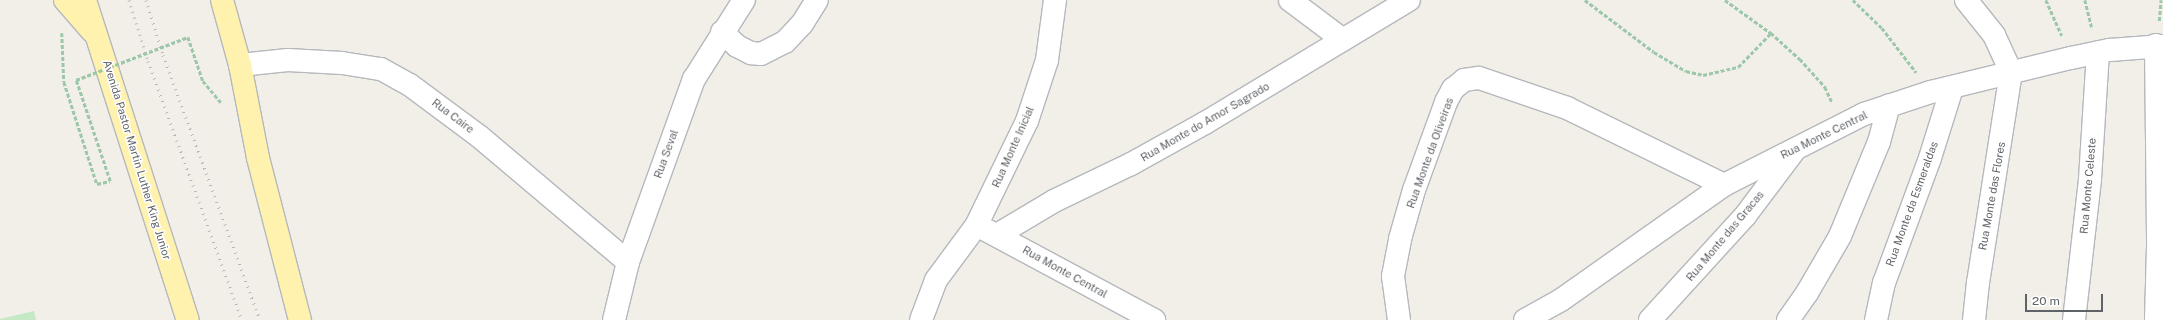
<!DOCTYPE html>
<html>
<head>
<meta charset="utf-8">
<style>
  body { margin:0 }
  #map { position:relative; width:2163px; height:320px; overflow:hidden; background:#f1efe8; font-family:"Public Sans",sans-serif }
  div>[style] { position:absolute }
  [style*='--x'] { left:calc(var(--x)*1px); top:calc(var(--y)*1px); width:calc(var(--w)*1px); rotate:calc(var(--a)*1deg) }
  .green>* { inset:0; background:#c5e8c5 }
  .path>* { height:2.5px; margin-top:-1.25px; transform-origin:0; background:repeating-linear-gradient(90deg,#9cc7a9 0 4px,transparent 0 6px) }
  .roads { filter:drop-shadow(1px 0 #b5b8bc) drop-shadow(-1px 0 #b5b8bc) drop-shadow(0 1px #b5b8bc) drop-shadow(0 -1px #b5b8bc) }
  .minor>* { height:22px; margin:-11px; padding:0 11px; transform-origin:11px; border-radius:11px; background:#fff }
  .major>* { height:22px; margin:-11px; padding:0 11px; transform-origin:11px; border-radius:11px; background:#fff2af }
  .rail>* { height:3px; margin-top:-1.5px; transform-origin:0; background:repeating-linear-gradient(90deg,#b6b7b8 0 1px,transparent 0 6px) }
  .path-bridge>* { height:2.5px; margin-top:-1.25px; transform-origin:0; background:repeating-linear-gradient(90deg,#9cc7a9 0 4px,transparent 0 6px) }
  span { translate:-50% -50%; white-space:nowrap; text-align:center; line-height:1.15; -webkit-text-stroke:3px #fff; paint-order:stroke }
  .street-label { font-size:11px; color:#5f6368 }
  .scale { position:absolute; left:2025px; top:294px; width:78px; height:18px; box-sizing:border-box; border:2px solid #5f6368; border-top:0; padding-left:5px; font-size:12px; line-height:14px; white-space:nowrap; color:#5f6368; -webkit-text-stroke:3px #fff; paint-order:stroke }
</style>
</head>
<body>
<div id="map">
  <div class="green">
    <i style="clip-path:polygon(34px 311px,36px 320px,0 320px,0 319px)"></i>
  </div>
  <div class="path">
    <i style="--x:1585;--y:0;--w:86;--a:37"></i>
    <i style="--x:1654;--y:52;--w:37;--a:31"></i>
    <i style="--x:1686;--y:71;--w:17;--a:13"></i>
    <i style="--x:1703;--y:75;--w:36;--a:-13"></i>
    <i style="--x:1738;--y:67;--w:47;--a:-45.9"></i>
    <i style="--x:1725;--y:0;--w:57;--a:35.7"></i>
    <i style="--x:1771;--y:33;--w:39;--a:42"></i>
    <i style="--x:1800;--y:59;--w:38;--a:48"></i>
    <i style="--x:1825;--y:87;--w:17;--a:65"></i>
    <i style="--x:1853;--y:0;--w:40;--a:44"></i>
    <i style="--x:1882;--y:28;--w:56;--a:52.3"></i>
    <i style="--x:2046;--y:0;--w:39;--a:66"></i>
    <i style="--x:2085;--y:0;--w:30;--a:76"></i>
    <i style="--x:2159;--y:21;--w:21;--a:-85"></i>
    <i style="--x:62;--y:33;--w:49;--a:87.7"></i>
    <i style="--x:64;--y:82;--w:107;--a:72.1"></i>
    <i style="--x:97;--y:184;--w:13;--a:-13"></i>
    <i style="--x:110;--y:181;--w:107;--a:-108.6"></i>
    <i style="--x:188;--y:37;--w:46;--a:71.2"></i>
    <i style="--x:203;--y:81;--w:30;--a:50"></i>
  </div>
  <div class="roads">
    <div class="minor">
      <i style="--x:1290;--y:0;--w:66;--a:37"></i>
      <i style="--x:1966;--y:0;--w:45;--a:51.3"></i>
      <i style="--x:1994;--y:35;--w:41;--a:65.3"></i>
      <i style="--x:2011;--y:72;--w:213;--a:98.9"></i>
      <i style="--x:1978;--y:282;--w:38;--a:96"></i>
      <i style="--x:722;--y:32;--w:21;--a:43"></i>
      <i style="--x:737;--y:46;--w:16;--a:27"></i>
      <i style="--x:751;--y:53;--w:10;--a:6"></i>
      <i style="--x:761;--y:54;--w:27;--a:-27"></i>
      <i style="--x:785;--y:42;--w:25;--a:-47"></i>
      <i style="--x:802;--y:24;--w:28;--a:-58"></i>
      <i style="--x:2156;--y:45;--w:202;--a:89.4"></i>
      <i style="--x:2158;--y:247;--w:73;--a:91.6"></i>
      <i style="--x:240;--y:65;--w:48;--a:-5.9"></i>
      <i style="--x:288;--y:60;--w:54;--a:3.2"></i>
      <i style="--x:342;--y:63;--w:39;--a:9"></i>
      <i style="--x:381;--y:69;--w:33;--a:29"></i>
      <i style="--x:410;--y:85;--w:87;--a:36.6"></i>
      <i style="--x:480;--y:137;--w:194;--a:40.2"></i>
      <i style="--x:986;--y:230;--w:191;--a:28.2"></i>
      <i style="--x:997;--y:235;--w:66;--a:-30.8"></i>
      <i style="--x:1054;--y:201;--w:85;--a:-25.7"></i>
      <i style="--x:1131;--y:164;--w:85;--a:-29"></i>
      <i style="--x:1205;--y:123;--w:238;--a:-31.1"></i>
      <i style="--x:614;--y:320;--w:60;--a:-76.4"></i>
      <i style="--x:628;--y:262;--w:195;--a:-70.2"></i>
      <i style="--x:694;--y:79;--w:93;--a:-57.7"></i>
      <i style="--x:921;--y:320;--w:43;--a:-69.4"></i>
      <i style="--x:936;--y:280;--w:67;--a:-53.5"></i>
      <i style="--x:976;--y:226;--w:117;--a:-64.1"></i>
      <i style="--x:1027;--y:121;--w:64;--a:-71.8"></i>
      <i style="--x:1047;--y:60;--w:61;--a:-82.4"></i>
      <i style="--x:1399;--y:320;--w:44;--a:-97.8"></i>
      <i style="--x:1393;--y:276;--w:38;--a:-79"></i>
      <i style="--x:1400;--y:239;--w:51;--a:-74.1"></i>
      <i style="--x:1414;--y:190;--w:94;--a:-70"></i>
      <i style="--x:1446;--y:102;--w:15;--a:-62"></i>
      <i style="--x:1453;--y:89;--w:14;--a:-39"></i>
      <i style="--x:1464;--y:80;--w:15;--a:-8"></i>
      <i style="--x:1479;--y:78;--w:93;--a:18.8"></i>
      <i style="--x:1567;--y:108;--w:175;--a:26.1"></i>
      <i style="--x:1525;--y:320;--w:41;--a:-29.1"></i>
      <i style="--x:1561;--y:300;--w:199;--a:-35.2"></i>
      <i style="--x:1724;--y:185;--w:157;--a:-26.9"></i>
      <i style="--x:1864;--y:114;--w:71;--a:-18.2"></i>
      <i style="--x:1931;--y:92;--w:144;--a:-13.7"></i>
      <i style="--x:2071;--y:58;--w:40;--a:-12"></i>
      <i style="--x:2110;--y:50;--w:53;--a:-4.3"></i>
      <i style="--x:1650;--y:320;--w:141;--a:-47.6"></i>
      <i style="--x:1745;--y:216;--w:80;--a:-53.1"></i>
      <i style="--x:1788;--y:320;--w:33;--a:-55"></i>
      <i style="--x:1807;--y:293;--w:66;--a:-59.9"></i>
      <i style="--x:1840;--y:236;--w:102;--a:-67.5"></i>
      <i style="--x:1879;--y:142;--w:38;--a:-75"></i>
      <i style="--x:1876;--y:320;--w:38;--a:-78"></i>
      <i style="--x:1884;--y:283;--w:133;--a:-69.8"></i>
      <i style="--x:1930;--y:158;--w:73;--a:-72.6"></i>
      <i style="--x:2074;--y:320;--w:142;--a:-83.5"></i>
      <i style="--x:2090;--y:179;--w:127;--a:-86.4"></i>
    </div>
    <div class="major">
      <i style="--x:65;--y:0;--w:41;--a:48.9"></i>
      <i style="--x:85;--y:0;--w:336;--a:72.2"></i>
      <i style="--x:222;--y:0;--w:67;--a:74.5"></i>
      <i style="--x:240;--y:65;--w:95;--a:79"></i>
      <i style="--x:258;--y:158;--w:167;--a:75.5"></i>
    </div>
  </div>
  <div class="rail">
    <i style="--x:129;--y:0;--w:64;--a:72.7"></i>
    <i style="--x:148;--y:61;--w:276;--a:70.1"></i>
    <i style="--x:146;--y:0;--w:58;--a:72.8"></i>
    <i style="--x:163;--y:55;--w:282;--a:69.9"></i>
  </div>
  <div class="path-bridge">
    <i style="--x:76;--y:80;--w:120;--a:-21"></i>
  </div>
  <div class="street-label">
    <span style="left:453px;top:116px;rotate:37deg">Rua Caire</span>
    <span style="left:1205px;top:122px;rotate:-30deg">Rua Monte do Amor Sagrado</span>
    <span style="left:1824px;top:135px;rotate:-26deg">Rua Monte Central</span>
    <span style="left:1013px;top:147px;rotate:-66deg">Rua Monte Inicial</span>
    <span style="left:1430px;top:153px;rotate:-70deg">Rua Monte da Oliveiras</span>
    <span style="left:666px;top:154px;rotate:-70deg">Rua Seval</span>
    <span style="left:137px;top:160px;rotate:73deg">Avenida Pastor Martin Luther King Junior</span>
    <span style="left:2088px;top:186px;rotate:-85deg">Rua Monte Celeste</span>
    <span style="left:1992px;top:196px;rotate:-80deg">Rua Monte das Flores</span>
    <span style="left:1912px;top:204px;rotate:-70deg">Rua Monte da Esmeraldas</span>
    <span style="left:1725px;top:236px;rotate:-50deg">Rua Monte das Gracas</span>
    <span style="left:1065px;top:272px;rotate:29deg">Rua Monte Central</span>
  </div>
  <div class="scale">20 m</div>
</div>
</body>
</html>
